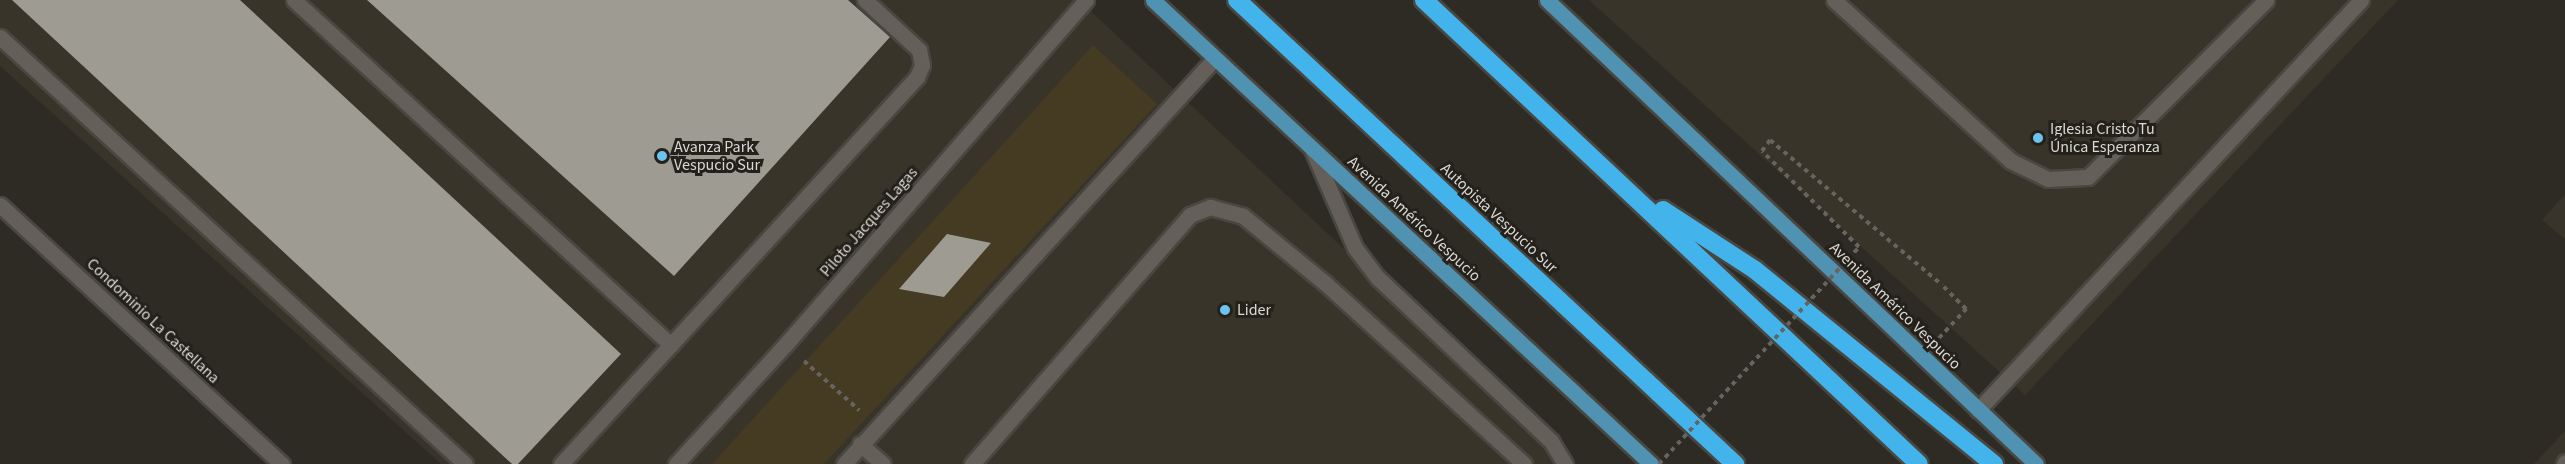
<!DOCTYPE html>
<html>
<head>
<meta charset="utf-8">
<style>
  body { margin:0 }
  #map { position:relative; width:2565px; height:464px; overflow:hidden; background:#2e2b25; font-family:"Source Sans 3",sans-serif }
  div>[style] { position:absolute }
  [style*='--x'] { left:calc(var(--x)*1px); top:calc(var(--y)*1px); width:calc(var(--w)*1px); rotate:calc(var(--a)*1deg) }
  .built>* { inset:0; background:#393429 }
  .green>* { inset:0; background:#453a22 }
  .building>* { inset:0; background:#9e9b93 }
  .path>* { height:4px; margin-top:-2px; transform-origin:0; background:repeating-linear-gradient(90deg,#66645e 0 4.5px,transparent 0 9px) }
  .roads { filter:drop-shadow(2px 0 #494742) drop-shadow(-2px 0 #494742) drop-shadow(0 2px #494742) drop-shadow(0 -2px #494742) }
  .service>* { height:15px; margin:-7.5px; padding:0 7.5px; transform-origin:7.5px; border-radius:7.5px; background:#646059 }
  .minor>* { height:15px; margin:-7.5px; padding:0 7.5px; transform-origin:7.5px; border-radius:7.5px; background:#646059 }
  .primary>* { height:15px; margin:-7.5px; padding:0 7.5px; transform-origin:7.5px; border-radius:7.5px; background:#5092b1 }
  .motorway>* { height:18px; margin:-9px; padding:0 9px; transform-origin:9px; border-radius:9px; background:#43b4eb }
  .path-bridge>* { height:4px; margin-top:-2px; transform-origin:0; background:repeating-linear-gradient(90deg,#66645e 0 4.5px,transparent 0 9px) }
  .dots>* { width:16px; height:16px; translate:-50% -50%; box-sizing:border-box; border:3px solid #24211b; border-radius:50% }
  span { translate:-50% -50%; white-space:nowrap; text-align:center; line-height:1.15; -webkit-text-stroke:6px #24211b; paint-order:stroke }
  .poi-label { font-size:16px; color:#dbd9d5 }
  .left { translate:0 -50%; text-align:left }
  .street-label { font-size:16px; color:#dbd9d5 }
</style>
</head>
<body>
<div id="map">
  <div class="built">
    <i style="clip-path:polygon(0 0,1079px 0,1573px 464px,441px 464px,0 66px)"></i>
    <i style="clip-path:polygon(1589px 0,2398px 0,2025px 395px)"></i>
    <i style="clip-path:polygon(2565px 194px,2565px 239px,2542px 220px)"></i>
    <i style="clip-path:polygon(2565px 431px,2565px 464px,2534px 464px)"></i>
  </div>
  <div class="green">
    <i style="clip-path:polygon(1093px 45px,1157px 104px,824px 464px,712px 464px)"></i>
  </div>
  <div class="building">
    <i style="clip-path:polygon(12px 0,240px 0,621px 354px,518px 464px,512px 464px)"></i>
    <i style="clip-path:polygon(367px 0,848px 0,890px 37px,674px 276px)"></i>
    <i style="clip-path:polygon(947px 234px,991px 243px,944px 297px,899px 289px)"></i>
  </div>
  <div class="path">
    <i style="--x:1939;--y:338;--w:40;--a:-47"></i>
    <i style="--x:1966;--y:309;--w:34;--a:-135"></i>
    <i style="--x:804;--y:361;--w:74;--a:41.7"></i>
  </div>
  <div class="roads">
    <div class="service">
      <i style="--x:294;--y:0;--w:511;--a:42.46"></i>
      <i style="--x:1834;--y:0;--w:239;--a:42.3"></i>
      <i style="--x:2011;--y:161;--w:41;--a:25.9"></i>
      <i style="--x:2048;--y:179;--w:40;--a:-2.9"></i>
      <i style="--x:2088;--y:177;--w:251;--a:-44.8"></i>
      <i style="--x:0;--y:37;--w:631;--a:42.56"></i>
      <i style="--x:1312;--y:149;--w:108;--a:66.5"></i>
      <i style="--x:1355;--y:248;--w:38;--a:53"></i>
      <i style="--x:1378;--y:278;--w:238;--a:43.3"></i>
      <i style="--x:1551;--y:441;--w:27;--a:59"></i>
      <i style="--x:1978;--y:410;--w:561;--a:-46.95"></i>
      <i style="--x:860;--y:444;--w:30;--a:41"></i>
      <i style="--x:561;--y:464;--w:526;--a:-47.39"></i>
      <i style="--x:917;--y:77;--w:13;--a:-67"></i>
      <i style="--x:922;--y:65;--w:15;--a:-101"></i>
      <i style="--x:919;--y:50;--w:74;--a:-137.2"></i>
      <i style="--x:844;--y:464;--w:550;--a:-47.58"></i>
      <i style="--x:972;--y:464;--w:331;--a:-48.8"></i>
      <i style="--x:1190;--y:215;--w:22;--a:-22"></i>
      <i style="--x:1210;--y:207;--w:34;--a:15"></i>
      <i style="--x:1243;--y:216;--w:106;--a:39.3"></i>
      <i style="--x:1325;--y:283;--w:269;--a:42.3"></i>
      <i style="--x:2564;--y:464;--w:2;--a:-63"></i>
    </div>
    <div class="minor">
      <i style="--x:0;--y:205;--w:383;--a:42.6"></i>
      <i style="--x:676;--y:464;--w:161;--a:-47.5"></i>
      <i style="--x:785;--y:345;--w:458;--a:-48.9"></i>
    </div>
    <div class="primary">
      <i style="--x:1153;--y:0;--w:681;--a:42.98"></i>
      <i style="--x:1547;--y:0;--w:674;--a:43.5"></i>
    </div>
    <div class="motorway">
      <i style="--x:1237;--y:0;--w:681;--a:42.98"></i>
      <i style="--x:1424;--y:0;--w:678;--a:43.15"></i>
      <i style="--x:1663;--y:210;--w:110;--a:33.1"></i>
      <i style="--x:1755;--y:270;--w:308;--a:39.1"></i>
    </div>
  </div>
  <div class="path-bridge">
    <i style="--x:1659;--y:464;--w:295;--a:-47.3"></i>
    <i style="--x:1859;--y:247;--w:136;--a:-135.3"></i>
    <i style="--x:1762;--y:151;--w:14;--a:-54"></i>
    <i style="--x:1770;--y:140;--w:225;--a:40.1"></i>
  </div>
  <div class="dots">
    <i style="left:2038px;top:138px;background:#6bc3f2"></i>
    <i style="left:662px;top:156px;background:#6bc3f2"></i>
    <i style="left:1225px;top:310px;background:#6bc3f2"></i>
  </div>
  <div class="poi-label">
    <span class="left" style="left:2050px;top:138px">Iglesia Cristo Tu<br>Única Esperanza</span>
    <span class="left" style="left:674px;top:156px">Avanza Park<br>Vespucio Sur</span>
    <span class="left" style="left:1237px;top:310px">Lider</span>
  </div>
  <div class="street-label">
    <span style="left:1499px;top:218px;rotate:43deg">Autopista Vespucio Sur</span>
    <span style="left:1414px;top:219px;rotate:43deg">Avenida Américo Vespucio</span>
    <span style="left:869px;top:222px;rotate:-49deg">Piloto Jacques Lagas</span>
    <span style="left:1895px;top:306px;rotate:44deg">Avenida Américo Vespucio</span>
    <span style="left:153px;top:321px;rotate:43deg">Condominio La Castellana</span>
  </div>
</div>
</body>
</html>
